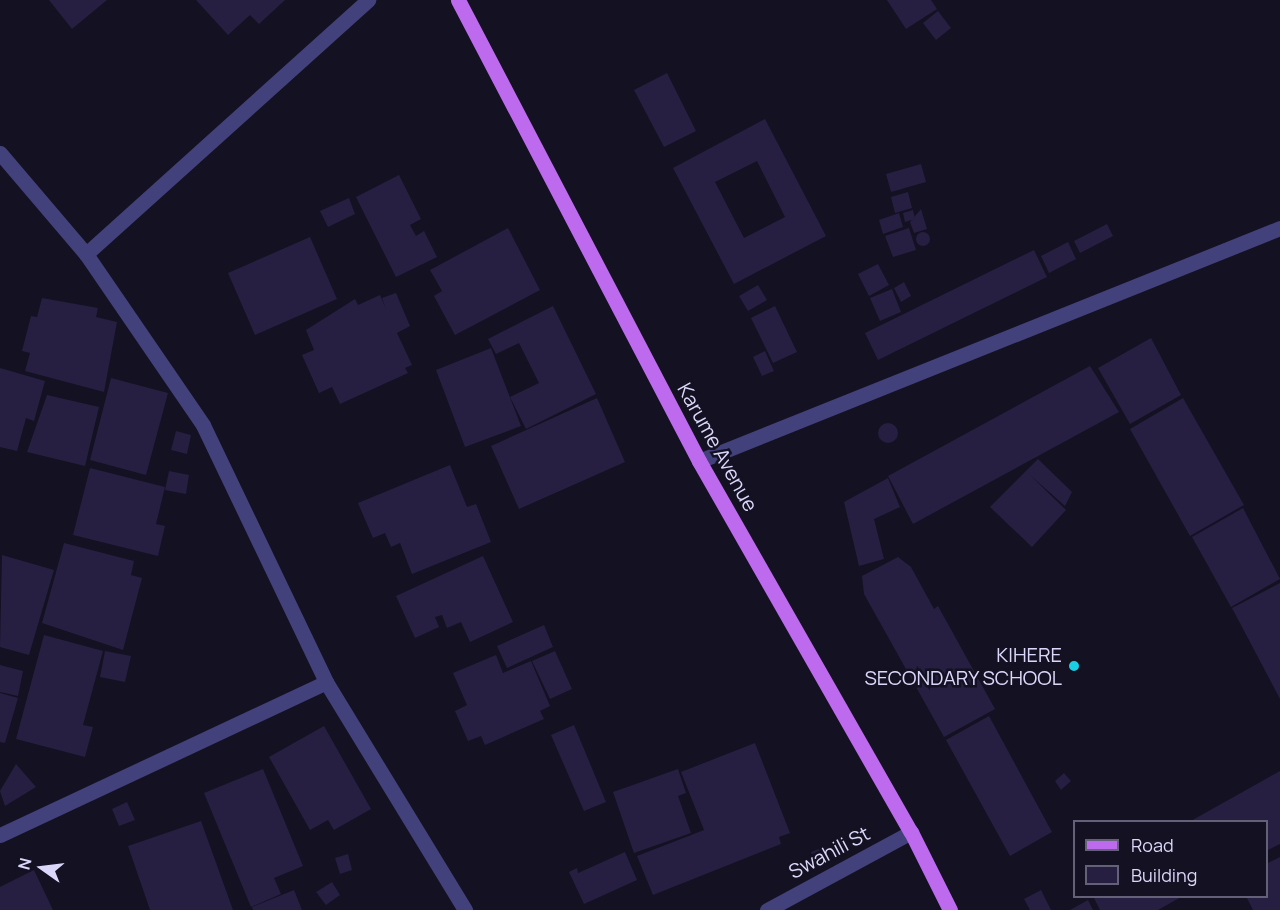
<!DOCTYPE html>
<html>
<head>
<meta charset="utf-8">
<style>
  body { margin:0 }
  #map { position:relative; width:1280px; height:910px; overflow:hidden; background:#141122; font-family:Manrope,sans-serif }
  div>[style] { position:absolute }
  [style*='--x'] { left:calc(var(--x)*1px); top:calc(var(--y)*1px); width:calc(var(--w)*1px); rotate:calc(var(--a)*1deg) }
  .building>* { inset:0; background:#261f41 }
  .round { border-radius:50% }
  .minor>* { height:15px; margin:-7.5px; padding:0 7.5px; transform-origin:7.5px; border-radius:7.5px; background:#43417c }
  .major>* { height:15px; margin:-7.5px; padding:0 7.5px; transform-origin:7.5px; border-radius:7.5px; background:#bd6aee }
  .dots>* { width:16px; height:16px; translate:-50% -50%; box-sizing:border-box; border:3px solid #141122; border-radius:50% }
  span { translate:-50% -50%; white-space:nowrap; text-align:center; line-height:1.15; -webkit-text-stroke:5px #141122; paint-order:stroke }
  .street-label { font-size:20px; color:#dbd7fa }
  .poi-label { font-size:20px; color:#dbd7fa }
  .right { translate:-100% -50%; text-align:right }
  .legend { position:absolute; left:1073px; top:820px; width:195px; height:78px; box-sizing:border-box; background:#141122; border:2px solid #646078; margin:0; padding:8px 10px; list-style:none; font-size:18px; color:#dbd7fa }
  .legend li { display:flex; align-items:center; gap:12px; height:30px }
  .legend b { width:30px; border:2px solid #646078 }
  .north { position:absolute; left:12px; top:838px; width:60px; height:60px; -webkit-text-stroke:4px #141122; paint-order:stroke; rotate:284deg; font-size:16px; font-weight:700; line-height:24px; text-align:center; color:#dbd7fa }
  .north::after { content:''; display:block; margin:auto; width:21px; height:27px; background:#dbd7fa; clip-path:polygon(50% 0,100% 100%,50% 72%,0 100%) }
</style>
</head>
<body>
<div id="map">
  <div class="building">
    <i style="clip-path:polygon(49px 0,107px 0,72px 29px)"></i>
    <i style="clip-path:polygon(196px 0,285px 0,259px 24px,250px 15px,228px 35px)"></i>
    <i style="clip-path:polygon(887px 0,931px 0,937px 9px,906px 29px)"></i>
    <i style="clip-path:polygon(938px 11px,951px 28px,936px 40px,923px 23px)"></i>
    <i style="clip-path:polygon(667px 73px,696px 131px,664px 147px,634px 90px)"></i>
    <i style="clip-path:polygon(evenodd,765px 119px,826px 236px,734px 284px,673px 168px,765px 119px,757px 161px,785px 217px,744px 238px,715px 182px,757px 161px)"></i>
    <i style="clip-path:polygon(921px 164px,926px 182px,891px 192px,886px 174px)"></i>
    <i style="clip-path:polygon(399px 175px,421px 219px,410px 225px,416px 236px,424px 231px,437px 257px,396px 277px,356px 197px)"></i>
    <i style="clip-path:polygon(908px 192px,912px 208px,895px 213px,891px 197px)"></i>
    <i style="clip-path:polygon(349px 198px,355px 214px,328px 227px,320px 211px)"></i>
    <i style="clip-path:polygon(921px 209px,927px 229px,914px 233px,910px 222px)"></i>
    <i style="clip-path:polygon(913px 210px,915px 219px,905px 222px,903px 213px)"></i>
    <i style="clip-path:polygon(899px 213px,903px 227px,883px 234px,879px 220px)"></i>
    <i style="clip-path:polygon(1107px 224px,1113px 236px,1080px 253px,1074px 241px)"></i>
    <i style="clip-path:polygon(508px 228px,540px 290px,455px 335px,434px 296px,442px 291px,430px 270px)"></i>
    <i style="clip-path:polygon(909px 228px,916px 250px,893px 257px,885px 236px)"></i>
    <i class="round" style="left:916px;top:232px;width:14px;height:14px"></i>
    <i style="clip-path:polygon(310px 237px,337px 299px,255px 335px,228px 273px)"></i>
    <i style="clip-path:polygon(1068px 242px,1076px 259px,1049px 273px,1041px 256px)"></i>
    <i style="clip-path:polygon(1034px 250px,1047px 277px,878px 360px,865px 333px)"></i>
    <i style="clip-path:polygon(878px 264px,889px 285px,869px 296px,858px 274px)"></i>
    <i style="clip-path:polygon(904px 282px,911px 296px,901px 302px,894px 288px)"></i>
    <i style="clip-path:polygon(758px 285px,767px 300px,748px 311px,739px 296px)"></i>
    <i style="clip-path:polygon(892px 289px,901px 312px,880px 321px,870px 298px)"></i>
    <i style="clip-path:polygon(396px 293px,410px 326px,397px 333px,412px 365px,405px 368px,408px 373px,340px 404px,332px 387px,319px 393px,302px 355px,314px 350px,306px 330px,355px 299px,358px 305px,380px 295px,386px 309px,382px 298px)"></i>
    <i style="clip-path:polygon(42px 298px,98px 308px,96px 317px,117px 322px,104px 392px,25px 371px,30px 353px,22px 351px,31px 316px,37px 317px)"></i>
    <i style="clip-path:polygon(553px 306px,596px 394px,526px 429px,510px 397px,539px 383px,519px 343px,496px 354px,488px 339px)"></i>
    <i style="clip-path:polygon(775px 306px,797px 352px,773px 363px,751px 318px)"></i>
    <i style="clip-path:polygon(1151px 338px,1181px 395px,1130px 424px,1098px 368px)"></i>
    <i style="clip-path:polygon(491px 348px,521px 426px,465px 447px,436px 370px)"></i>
    <i style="clip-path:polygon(765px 351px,774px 371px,762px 376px,753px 357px)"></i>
    <i style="clip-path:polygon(1090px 366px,1119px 412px,913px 524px,888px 476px)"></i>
    <i style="clip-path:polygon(0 368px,45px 381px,34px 421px,26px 418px,17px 451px,0 447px)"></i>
    <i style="clip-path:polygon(111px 378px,168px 393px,146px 475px,90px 460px)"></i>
    <i style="clip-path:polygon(47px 395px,99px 407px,85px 466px,27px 452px)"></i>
    <i style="clip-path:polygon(597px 398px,625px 462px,519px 509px,491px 446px)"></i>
    <i style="clip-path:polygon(1183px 398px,1244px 505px,1190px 536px,1130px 429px)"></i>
    <i class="round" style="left:878px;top:423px;width:20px;height:20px"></i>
    <i style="clip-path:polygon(176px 431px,191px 435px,187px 454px,171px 450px)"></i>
    <i style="clip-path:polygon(1038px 459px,1072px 492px,1065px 506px,1030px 475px,1066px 510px,1032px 547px,990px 507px)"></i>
    <i style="clip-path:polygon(450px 465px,467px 507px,476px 504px,491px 542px,412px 574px,400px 543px,391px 547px,385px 533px,373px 538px,358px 503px)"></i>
    <i style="clip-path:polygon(90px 468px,165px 487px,156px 524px,165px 526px,158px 556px,73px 535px)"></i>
    <i style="clip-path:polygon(169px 471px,189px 475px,186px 494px,165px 490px)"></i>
    <i style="clip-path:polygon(888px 478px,900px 507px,874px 519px,884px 559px,859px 566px,844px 502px)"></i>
    <i style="clip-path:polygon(1243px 508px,1280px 579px,1231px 607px,1192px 537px)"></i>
    <i style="clip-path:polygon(64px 543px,134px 561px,131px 575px,142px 578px,123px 650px,42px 623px)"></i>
    <i style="clip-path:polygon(2px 555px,54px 570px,29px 655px,0 647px)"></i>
    <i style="clip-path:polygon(483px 556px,513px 622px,470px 642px,461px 622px,447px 628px,442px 615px,435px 617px,439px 627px,415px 638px,396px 596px)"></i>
    <i style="clip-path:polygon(898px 557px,911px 567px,934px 609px,938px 606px,995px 709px,944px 737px,864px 594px,862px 576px)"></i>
    <i style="clip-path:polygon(1280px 583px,1280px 699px,1232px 608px)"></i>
    <i style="clip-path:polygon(544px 625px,553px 647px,507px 668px,497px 646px)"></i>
    <i style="clip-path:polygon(44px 635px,103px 651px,83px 725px,93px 727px,85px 757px,16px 739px)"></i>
    <i style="clip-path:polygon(105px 651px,131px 656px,125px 682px,100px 677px)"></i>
    <i style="clip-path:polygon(555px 651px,572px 689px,550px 699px,532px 661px)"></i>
    <i style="clip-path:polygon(496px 655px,503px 673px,531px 661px,550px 706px,540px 711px,544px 719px,485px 745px,481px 736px,468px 741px,455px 711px,467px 705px,453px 673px)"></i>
    <i style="clip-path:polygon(0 665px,23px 671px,18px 696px,0 692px)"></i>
    <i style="clip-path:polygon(0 693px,18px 698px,5px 743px,0 742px)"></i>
    <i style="clip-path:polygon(989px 716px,1052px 832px,1010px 856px,946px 740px)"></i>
    <i style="clip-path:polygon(574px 725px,606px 802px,584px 811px,551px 735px)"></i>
    <i style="clip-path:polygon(324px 726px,371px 809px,334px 830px,328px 820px,310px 830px,269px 757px)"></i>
    <i style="clip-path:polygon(755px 743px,790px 833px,779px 837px,781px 844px,653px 895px,637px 856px,704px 830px,681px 772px)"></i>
    <i style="clip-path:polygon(16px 764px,36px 787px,5px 806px,0 791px)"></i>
    <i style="clip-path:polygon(263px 769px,303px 866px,274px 878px,281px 894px,251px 907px,204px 793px)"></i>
    <i style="clip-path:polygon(678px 769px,686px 793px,678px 796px,691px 833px,634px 853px,613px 792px)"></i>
    <i style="clip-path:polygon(1280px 771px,1280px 844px,1266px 851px,1266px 822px,1189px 822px)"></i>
    <i style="clip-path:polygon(1064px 773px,1071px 781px,1061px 790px,1055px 781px)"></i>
    <i style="clip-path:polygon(127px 802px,135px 820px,119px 826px,112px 809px)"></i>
    <i style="clip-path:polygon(201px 821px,233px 910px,150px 910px,128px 846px)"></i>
    <i style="clip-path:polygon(819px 849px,824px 862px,816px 865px,811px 852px)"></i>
    <i style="clip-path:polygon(625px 852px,637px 880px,584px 904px,569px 872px,577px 868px,578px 873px)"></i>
    <i style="clip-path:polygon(348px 854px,352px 870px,340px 874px,335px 858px)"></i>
    <i style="clip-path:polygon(1280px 857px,1280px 910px,1253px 910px,1246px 896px,1266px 896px,1266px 864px)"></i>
    <i style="clip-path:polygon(34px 870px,53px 910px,0 910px,0 887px)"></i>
    <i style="clip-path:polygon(332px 882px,340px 895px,326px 905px,316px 892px)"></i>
    <i style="clip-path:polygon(294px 890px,302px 910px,253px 910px,252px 907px)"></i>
    <i style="clip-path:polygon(1041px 890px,1051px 910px,1030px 910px,1024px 899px)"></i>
    <i style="clip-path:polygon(1093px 896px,1183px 896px,1158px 910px,1100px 910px)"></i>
    <i style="clip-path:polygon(1088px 900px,1093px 910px,1070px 910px)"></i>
  </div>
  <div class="minor">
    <i style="--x:0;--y:153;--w:133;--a:49.6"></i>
    <i style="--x:86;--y:254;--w:207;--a:55.6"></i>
    <i style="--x:203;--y:425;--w:285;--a:64.4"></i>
    <i style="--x:326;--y:682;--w:267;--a:58.6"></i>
    <i style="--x:86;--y:254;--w:380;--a:-42"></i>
    <i style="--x:699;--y:461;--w:626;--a:-21.85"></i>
    <i style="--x:0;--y:835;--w:360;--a:-25.1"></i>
    <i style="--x:767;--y:910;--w:164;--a:-28.4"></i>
  </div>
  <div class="major">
    <i style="--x:458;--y:0;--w:520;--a:62.4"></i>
    <i style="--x:699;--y:461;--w:427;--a:60.3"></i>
    <i style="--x:911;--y:832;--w:87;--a:63.4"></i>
  </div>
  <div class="dots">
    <i style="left:1074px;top:666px;background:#1acfe3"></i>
  </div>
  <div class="street-label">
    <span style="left:718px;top:447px;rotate:61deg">Karume Avenue</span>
    <span style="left:829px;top:852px;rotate:-28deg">Swahili St</span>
  </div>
  <div class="poi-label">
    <span class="right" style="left:1062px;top:666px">KIHERE<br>SECONDARY SCHOOL</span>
  </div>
  <ul class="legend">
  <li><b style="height:8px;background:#bd6aee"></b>Road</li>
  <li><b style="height:16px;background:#261f41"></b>Building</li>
  </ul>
  <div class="north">N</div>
</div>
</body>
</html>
